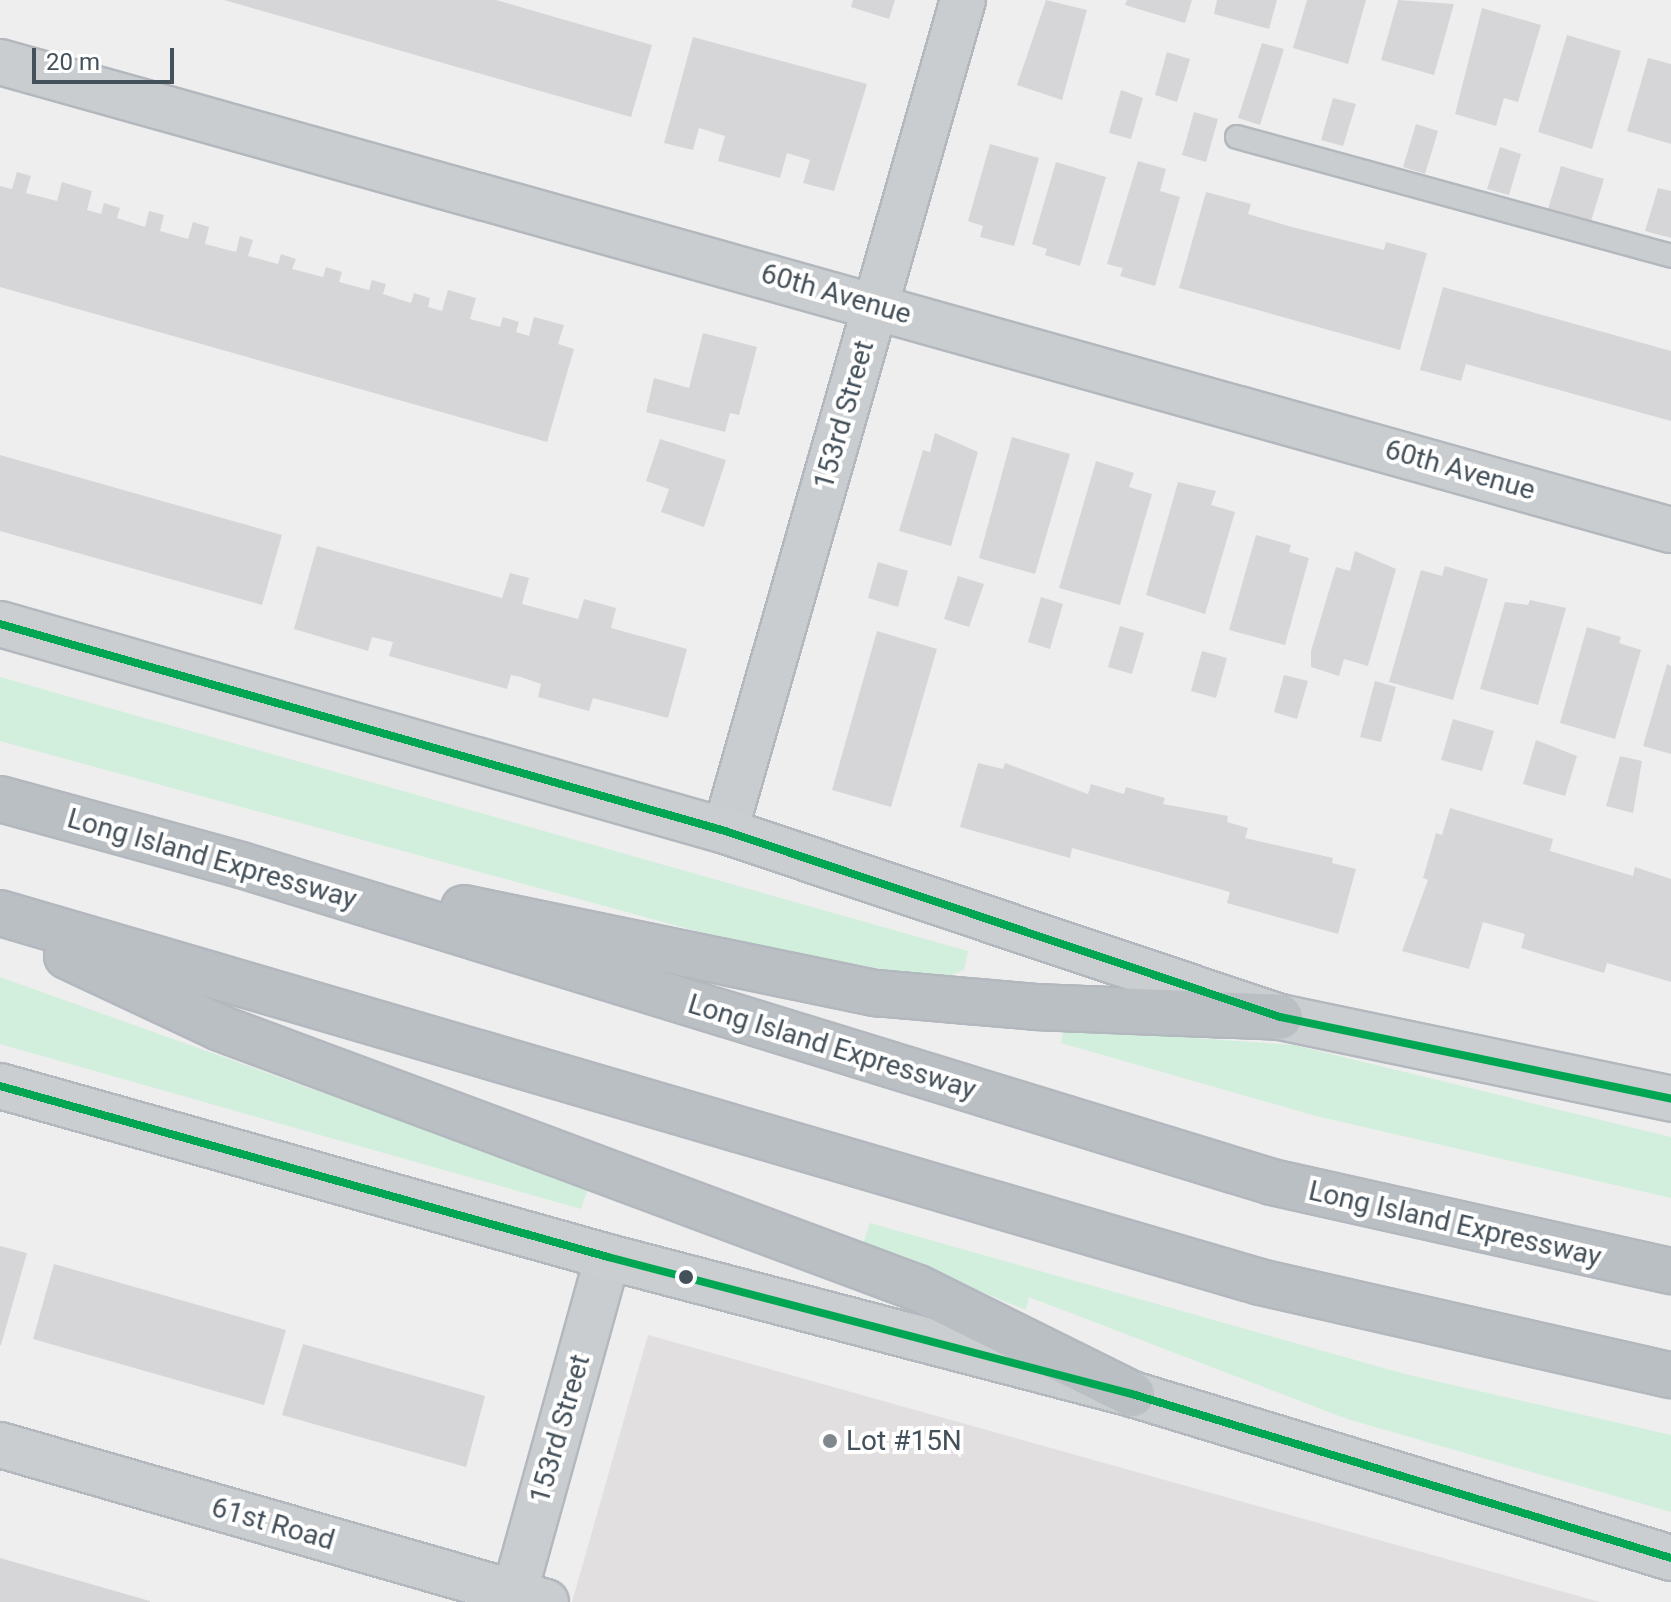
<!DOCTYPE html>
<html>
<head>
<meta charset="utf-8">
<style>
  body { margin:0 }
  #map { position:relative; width:1671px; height:1602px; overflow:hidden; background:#efeeee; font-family:Roboto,sans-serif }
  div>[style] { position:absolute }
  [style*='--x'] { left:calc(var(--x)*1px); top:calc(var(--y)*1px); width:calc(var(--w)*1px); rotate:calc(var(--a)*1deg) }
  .education>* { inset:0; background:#e1dfe0 }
  .green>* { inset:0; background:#d1efdc }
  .building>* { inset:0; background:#d6d6d8 }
  .roads { filter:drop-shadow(2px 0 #b3b8be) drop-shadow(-2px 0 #b3b8be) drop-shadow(0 2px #b3b8be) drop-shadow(0 -2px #b3b8be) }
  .service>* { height:22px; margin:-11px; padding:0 11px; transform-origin:11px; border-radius:11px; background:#cacdcf }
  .minor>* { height:44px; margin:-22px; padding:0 22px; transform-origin:22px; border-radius:22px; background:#cacdcf }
  .secondary>* { height:44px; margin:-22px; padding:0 22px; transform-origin:22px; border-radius:22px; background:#caced0 }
  .motorway>* { height:44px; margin:-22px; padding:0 22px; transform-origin:22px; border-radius:22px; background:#babfc4 }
  .bus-1>* { height:8px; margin:-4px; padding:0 4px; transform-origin:4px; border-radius:4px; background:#00a651 }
  .dots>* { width:22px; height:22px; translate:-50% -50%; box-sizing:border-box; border:4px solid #fff; border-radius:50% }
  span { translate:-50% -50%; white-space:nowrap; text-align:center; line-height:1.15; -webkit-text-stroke:8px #fff; paint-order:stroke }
  .street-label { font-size:28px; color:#45515a }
  .poi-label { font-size:28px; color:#45515a }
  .left { translate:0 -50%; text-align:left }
  .scale { position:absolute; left:32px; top:48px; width:142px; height:36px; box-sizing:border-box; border:4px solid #45515a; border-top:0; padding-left:10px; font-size:24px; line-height:28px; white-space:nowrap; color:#45515a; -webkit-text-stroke:6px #fff; paint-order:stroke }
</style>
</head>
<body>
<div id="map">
  <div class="education">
    <i style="clip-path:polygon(648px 1335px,1600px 1602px,572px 1602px)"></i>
  </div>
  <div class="green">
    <i style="clip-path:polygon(0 677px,968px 951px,964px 970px,941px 979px,824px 966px,0 741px)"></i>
    <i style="clip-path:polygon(0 977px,588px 1188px,581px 1209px,0 1044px)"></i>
    <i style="clip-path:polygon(1064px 1029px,1294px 1045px,1671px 1137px,1671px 1198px,1316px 1116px,1061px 1043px)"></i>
    <i style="clip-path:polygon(870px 1223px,1405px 1374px,1671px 1435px,1671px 1512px,1347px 1419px,1029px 1297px,1026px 1310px,863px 1244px)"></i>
  </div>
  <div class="building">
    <i style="clip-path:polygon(224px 0,496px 0,652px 45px,631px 117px)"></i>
    <i style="clip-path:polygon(853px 0,895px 0,889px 19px,851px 7px)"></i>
    <i style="clip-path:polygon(1046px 0,1087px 10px,1062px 100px,1017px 85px)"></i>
    <i style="clip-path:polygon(1127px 0,1192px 0,1185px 23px,1125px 5px)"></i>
    <i style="clip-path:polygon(1217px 0,1277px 0,1269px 29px,1214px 14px)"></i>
    <i style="clip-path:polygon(1307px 0,1366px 0,1348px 64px,1293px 48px)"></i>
    <i style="clip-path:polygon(1398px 0,1454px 4px,1434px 75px,1381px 60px)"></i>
    <i style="clip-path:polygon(1482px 8px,1541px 25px,1518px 102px,1504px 98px,1496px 126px,1455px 114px)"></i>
    <i style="clip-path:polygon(1567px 35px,1621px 51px,1592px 149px,1538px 132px)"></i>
    <i style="clip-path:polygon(693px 37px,867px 84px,834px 191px,803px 183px,810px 160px,787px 153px,780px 178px,718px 161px,725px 136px,699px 128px,693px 150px,664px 143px)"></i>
    <i style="clip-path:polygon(1262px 43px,1284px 49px,1260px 125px,1238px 118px)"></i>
    <i style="clip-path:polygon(1167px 52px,1190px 59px,1177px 102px,1155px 95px)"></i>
    <i style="clip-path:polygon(1648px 58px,1671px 64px,1671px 144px,1627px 131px)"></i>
    <i style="clip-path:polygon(1121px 90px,1143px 98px,1131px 139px,1109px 133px)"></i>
    <i style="clip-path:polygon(1333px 98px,1356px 104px,1343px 146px,1321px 140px)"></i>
    <i style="clip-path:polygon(1194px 112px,1218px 119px,1206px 162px,1182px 155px)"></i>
    <i style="clip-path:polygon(1416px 124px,1438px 131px,1425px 174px,1403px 167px)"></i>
    <i style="clip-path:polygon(990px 144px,1039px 158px,1014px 246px,980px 237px,983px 226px,968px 221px)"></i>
    <i style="clip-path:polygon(1500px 147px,1521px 154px,1509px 195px,1487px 189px)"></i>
    <i style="clip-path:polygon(1138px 161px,1166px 169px,1160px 191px,1180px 197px,1155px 286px,1120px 276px,1123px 268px,1107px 264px)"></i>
    <i style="clip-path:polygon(1056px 162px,1106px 177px,1080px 266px,1045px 255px,1047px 249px,1032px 244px)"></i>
    <i style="clip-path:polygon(1561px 166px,1604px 179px,1591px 221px,1548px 209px)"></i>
    <i style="clip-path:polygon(17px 172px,31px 176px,26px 193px,57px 201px,62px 182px,92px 191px,87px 210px,101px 214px,104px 203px,120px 208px,117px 218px,145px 227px,149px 211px,164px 215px,160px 231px,188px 239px,193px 222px,209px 227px,205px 244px,236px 252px,240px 236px,253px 240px,248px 256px,278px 264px,281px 254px,296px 259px,292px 269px,323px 277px,326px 267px,342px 272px,339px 282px,369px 290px,372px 280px,386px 284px,383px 294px,411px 303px,414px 293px,430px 298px,428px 307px,442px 311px,448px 290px,476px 298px,470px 319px,500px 327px,503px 317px,519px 322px,516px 332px,529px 336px,534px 317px,564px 325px,558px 344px,574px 349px,547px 442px,0 287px,0 186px,12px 189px)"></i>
    <i style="clip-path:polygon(1658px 188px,1671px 191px,1671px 238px,1645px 231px)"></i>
    <i style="clip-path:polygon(1206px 192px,1251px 204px,1248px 214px,1292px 227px,1384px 250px,1386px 242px,1427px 253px,1400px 350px,1179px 288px)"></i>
    <i style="clip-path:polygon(1443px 287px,1671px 351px,1671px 421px,1466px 364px,1461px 381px,1420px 370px)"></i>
    <i style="clip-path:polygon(703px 333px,757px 347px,739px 415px,730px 413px,725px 432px,646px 412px,654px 378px,689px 388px)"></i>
    <i style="clip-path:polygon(935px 433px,978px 452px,951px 546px,899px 531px,923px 450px,930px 452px)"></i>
    <i style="clip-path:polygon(1012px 437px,1070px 454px,1035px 574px,979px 558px)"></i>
    <i style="clip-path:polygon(660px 439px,726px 460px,704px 527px,661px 512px,669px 489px,646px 481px)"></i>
    <i style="clip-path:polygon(0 455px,282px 535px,262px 605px,0 531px)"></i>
    <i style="clip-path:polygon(1096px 461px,1134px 473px,1129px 487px,1152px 494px,1120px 605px,1059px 588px)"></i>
    <i style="clip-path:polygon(1178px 482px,1216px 491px,1211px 505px,1235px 512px,1205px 614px,1146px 595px)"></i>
    <i style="clip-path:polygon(1256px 535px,1291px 545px,1289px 552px,1309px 558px,1285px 645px,1229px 630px)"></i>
    <i style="clip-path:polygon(317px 546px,502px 598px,510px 573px,529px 578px,522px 604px,578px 619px,584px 599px,616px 608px,611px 628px,687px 649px,668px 718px,593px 698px,589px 711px,538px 697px,541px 684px,521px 677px,511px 675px,507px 689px,389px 656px,393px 642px,372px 637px,368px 651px,294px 629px)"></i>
    <i style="clip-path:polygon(1355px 551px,1396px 569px,1368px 666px,1344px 659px,1339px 676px,1311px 667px,1311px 651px,1336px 567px,1350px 571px)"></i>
    <i style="clip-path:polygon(878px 562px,908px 571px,898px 607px,868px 598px)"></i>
    <i style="clip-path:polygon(1445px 566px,1488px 579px,1453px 700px,1389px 682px,1421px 570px,1442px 576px)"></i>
    <i style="clip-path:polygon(958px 576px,984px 584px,969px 627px,944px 619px)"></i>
    <i style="clip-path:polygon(1041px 597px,1063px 604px,1050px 649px,1028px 642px)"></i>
    <i style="clip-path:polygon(1530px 600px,1566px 608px,1538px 705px,1480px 689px,1505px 602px,1528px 605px)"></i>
    <i style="clip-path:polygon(1120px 626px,1144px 633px,1132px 674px,1108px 667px)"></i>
    <i style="clip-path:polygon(1587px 627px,1621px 637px,1619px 643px,1641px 650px,1615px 739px,1560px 723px)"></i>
    <i style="clip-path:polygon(877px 631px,937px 649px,891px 807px,832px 790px)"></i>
    <i style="clip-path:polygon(1202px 651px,1227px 658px,1216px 698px,1191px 691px)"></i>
    <i style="clip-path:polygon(1667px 664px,1671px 666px,1671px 754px,1643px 746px)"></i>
    <i style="clip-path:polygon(1284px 675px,1308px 681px,1297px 719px,1274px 712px)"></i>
    <i style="clip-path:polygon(1375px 681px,1396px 687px,1381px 742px,1360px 737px)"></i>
    <i style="clip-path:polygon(1453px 719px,1494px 731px,1482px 771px,1441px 760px)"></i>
    <i style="clip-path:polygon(1536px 740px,1577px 756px,1565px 796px,1523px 784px)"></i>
    <i style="clip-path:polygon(1620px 756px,1642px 761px,1633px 813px,1606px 806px)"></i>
    <i style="clip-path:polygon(978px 763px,1003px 769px,1005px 763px,1088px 794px,1091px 784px,1124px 794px,1126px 787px,1165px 798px,1163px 804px,1228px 816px,1227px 822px,1248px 828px,1245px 838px,1333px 858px,1332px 863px,1356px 869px,1338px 934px,1227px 903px,1230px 892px,1072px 848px,1070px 858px,960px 827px)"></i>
    <i style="clip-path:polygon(1450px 808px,1553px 839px,1550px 851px,1633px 876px,1635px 867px,1671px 879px,1671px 982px,1607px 963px,1604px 973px,1521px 948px,1525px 934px,1483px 922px,1469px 969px,1402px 951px,1428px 880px,1423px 878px,1436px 833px,1442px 835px)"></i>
    <i style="clip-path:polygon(0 1246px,27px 1253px,1px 1345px,0 1345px)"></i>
    <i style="clip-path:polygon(54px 1264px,286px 1330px,264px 1405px,33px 1339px)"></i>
    <i style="clip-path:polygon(303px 1344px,485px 1396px,466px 1467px,282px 1415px)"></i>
    <i style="clip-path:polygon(0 1558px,150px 1601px,150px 1602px,0 1602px)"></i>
  </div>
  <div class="roads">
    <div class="service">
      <i style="--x:1237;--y:137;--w:450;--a:15.3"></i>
    </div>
    <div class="minor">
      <i style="--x:0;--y:62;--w:1735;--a:15.65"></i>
      <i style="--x:725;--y:831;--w:864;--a:-74.02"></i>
      <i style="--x:0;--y:1445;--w:568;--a:16.04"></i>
      <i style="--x:512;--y:1602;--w:358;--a:-74.5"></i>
    </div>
    <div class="secondary">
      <i style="--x:0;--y:624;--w:754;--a:15.93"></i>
      <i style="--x:725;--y:831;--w:585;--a:18.53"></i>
      <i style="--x:1280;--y:1017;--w:400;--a:11.8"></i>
      <i style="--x:0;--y:1086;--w:632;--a:15.71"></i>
      <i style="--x:608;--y:1257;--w:542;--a:14.65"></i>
      <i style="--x:1132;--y:1394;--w:563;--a:16.92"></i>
    </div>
    <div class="motorway">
      <i style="--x:0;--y:799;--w:250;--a:15.3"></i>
      <i style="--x:241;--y:865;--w:1079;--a:17.09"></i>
      <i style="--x:1272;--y:1182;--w:409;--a:12.6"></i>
      <i style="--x:464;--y:908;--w:421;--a:11.7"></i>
      <i style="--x:876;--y:993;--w:160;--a:5"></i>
      <i style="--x:1035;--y:1007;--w:245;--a:2.3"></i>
      <i style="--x:0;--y:913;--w:1313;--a:16.32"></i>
      <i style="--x:1260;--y:1282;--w:421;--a:12.8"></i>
      <i style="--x:67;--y:956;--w:169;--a:25.2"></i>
      <i style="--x:220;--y:1028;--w:745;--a:20.43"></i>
      <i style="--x:918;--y:1288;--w:239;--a:26.4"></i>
    </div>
  </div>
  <div class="bus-1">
    <i style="--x:0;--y:624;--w:754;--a:15.93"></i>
    <i style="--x:725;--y:831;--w:585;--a:18.53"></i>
    <i style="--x:1280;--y:1017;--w:400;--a:11.8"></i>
    <i style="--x:0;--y:1086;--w:632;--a:15.71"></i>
    <i style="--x:608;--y:1257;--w:542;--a:14.65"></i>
    <i style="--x:1132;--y:1394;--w:563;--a:16.92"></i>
  </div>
  <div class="dots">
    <i style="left:686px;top:1277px;background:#45515a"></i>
    <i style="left:830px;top:1441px;background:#80888e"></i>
  </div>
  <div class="street-label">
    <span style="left:836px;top:294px;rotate:16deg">60th Avenue</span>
    <span style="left:844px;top:415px;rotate:-74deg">153rd Street</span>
    <span style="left:1460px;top:470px;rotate:16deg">60th Avenue</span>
    <span style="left:212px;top:859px;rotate:16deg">Long Island Expressway</span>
    <span style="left:832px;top:1047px;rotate:17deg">Long Island Expressway</span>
    <span style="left:1455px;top:1224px;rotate:13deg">Long Island Expressway</span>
    <span style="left:560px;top:1429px;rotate:-74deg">153rd Street</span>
    <span style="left:273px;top:1524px;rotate:16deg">61st Road</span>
  </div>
  <div class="poi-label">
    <span class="left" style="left:846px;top:1441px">Lot #15N</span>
  </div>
  <div class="scale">20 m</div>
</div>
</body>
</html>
